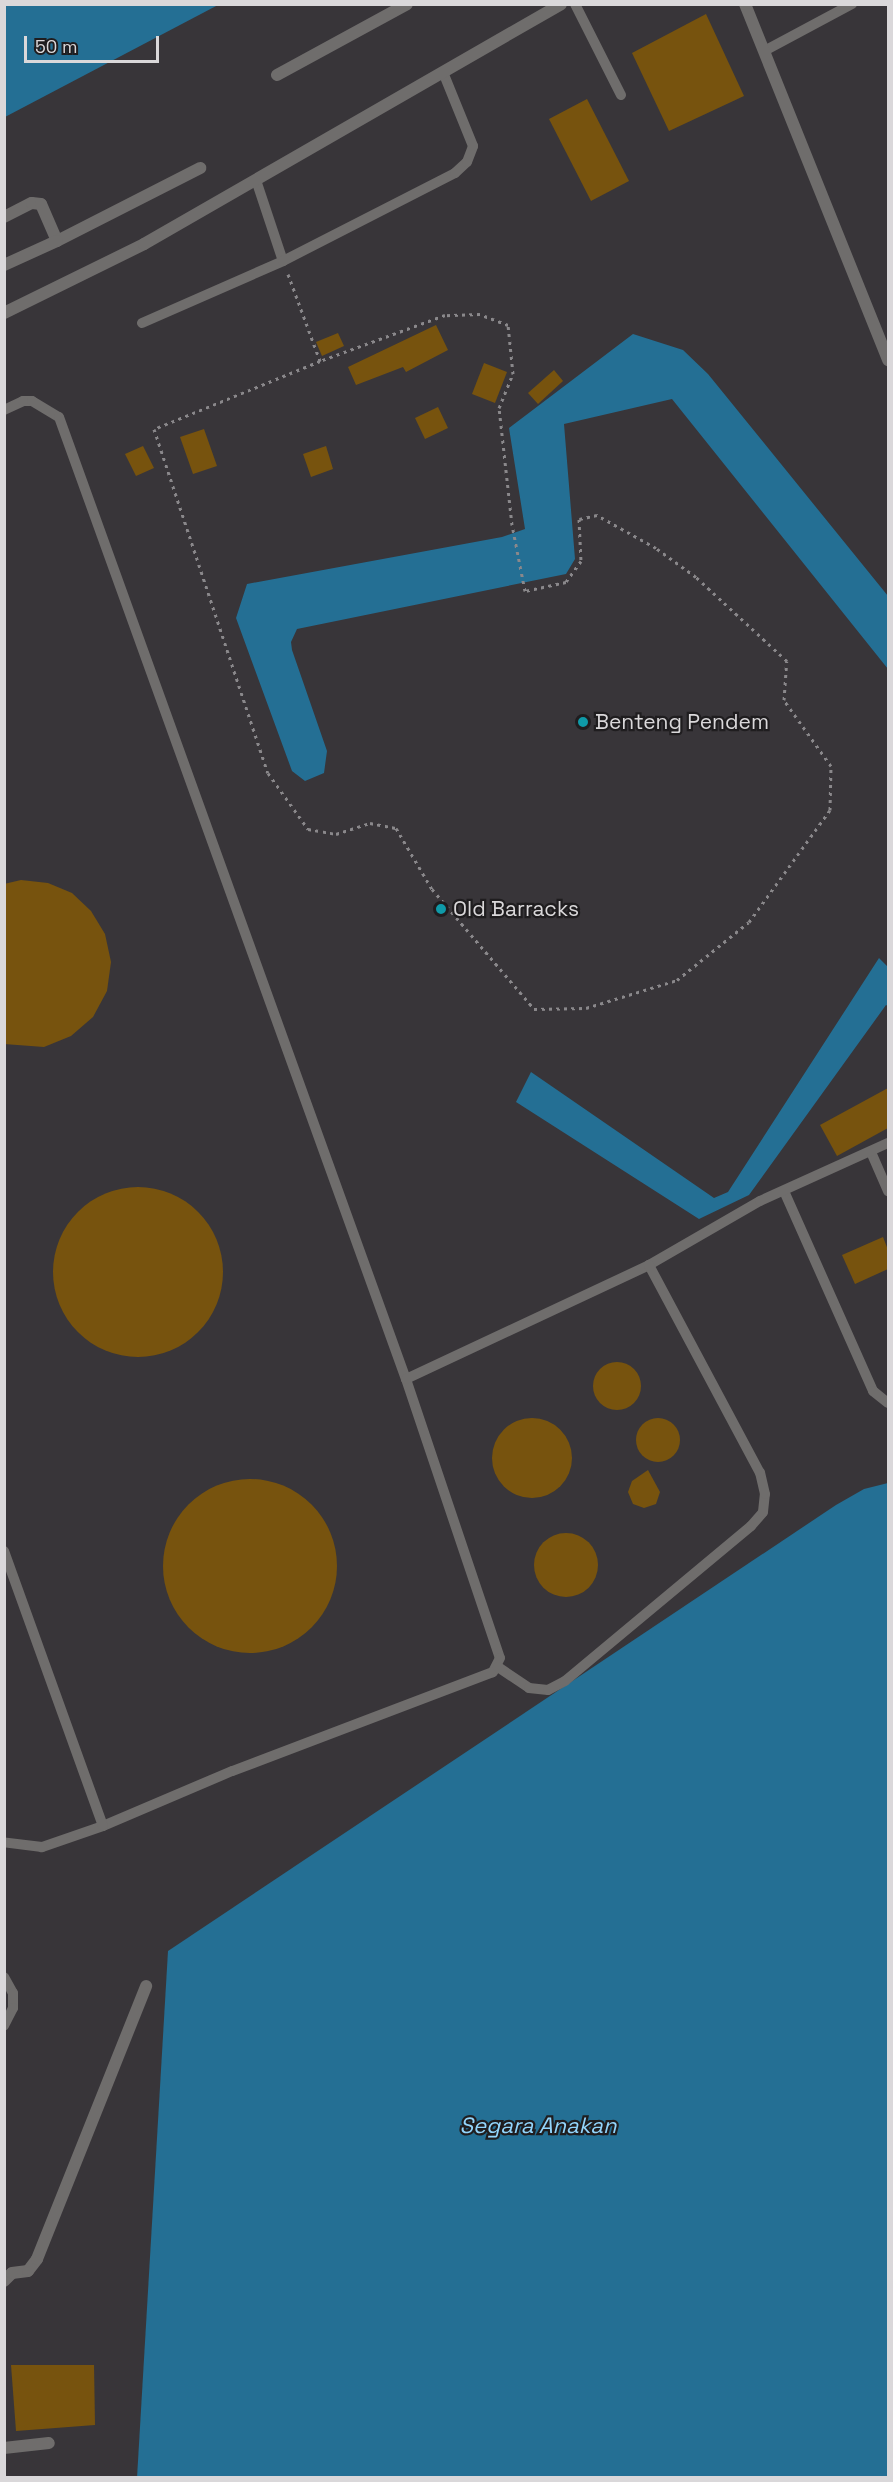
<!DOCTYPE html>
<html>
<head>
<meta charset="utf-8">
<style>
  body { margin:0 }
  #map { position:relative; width:893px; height:2482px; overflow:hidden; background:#383539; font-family:"Space Grotesk",sans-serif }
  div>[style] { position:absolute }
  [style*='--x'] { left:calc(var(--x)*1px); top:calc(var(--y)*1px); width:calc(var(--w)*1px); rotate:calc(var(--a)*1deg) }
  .water>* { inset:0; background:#246f94 }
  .building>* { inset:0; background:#77530e }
  .round { border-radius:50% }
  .path>* { height:3px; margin-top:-1.5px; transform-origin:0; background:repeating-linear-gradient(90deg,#8a888b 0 3px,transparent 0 7.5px) }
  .lane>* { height:10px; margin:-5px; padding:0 5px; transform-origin:5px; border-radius:5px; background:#6f6d6c }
  .street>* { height:12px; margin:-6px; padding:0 6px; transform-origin:6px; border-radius:6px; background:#6f6d6c }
  .dots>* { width:16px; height:16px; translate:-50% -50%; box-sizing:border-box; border:3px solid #1f1d1f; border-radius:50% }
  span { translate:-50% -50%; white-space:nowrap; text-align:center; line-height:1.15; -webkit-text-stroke:4.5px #1f1d1f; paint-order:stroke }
  .poi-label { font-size:21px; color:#dad8da }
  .left { translate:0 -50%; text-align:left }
  .water-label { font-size:22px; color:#92d5fc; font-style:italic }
  .frame { position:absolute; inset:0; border:6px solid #dad8da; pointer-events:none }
  .scale { position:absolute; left:24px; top:36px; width:135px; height:27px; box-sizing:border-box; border:3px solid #dad8da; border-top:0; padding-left:8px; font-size:18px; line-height:21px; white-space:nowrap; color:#dad8da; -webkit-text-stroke:4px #1f1d1f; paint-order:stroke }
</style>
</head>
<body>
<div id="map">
  <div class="water">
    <i style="clip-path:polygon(5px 4px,218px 4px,218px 5px,5px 117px)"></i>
    <i style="clip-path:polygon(633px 334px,683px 350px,708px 374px,888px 596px,888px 669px,672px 399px,564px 424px,575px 559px,566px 574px,297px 629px,291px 642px,292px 650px,327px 751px,324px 773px,305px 781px,292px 771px,236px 618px,247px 584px,502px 537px,525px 529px,509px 428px)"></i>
    <i style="clip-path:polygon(879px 958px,888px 967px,888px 1006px,886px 1005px,749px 1195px,699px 1219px,516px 1102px,531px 1072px,714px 1198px,728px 1192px)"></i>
    <i style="clip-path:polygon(888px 1483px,888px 2477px,137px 2478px,168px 1951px,836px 1505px,864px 1489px)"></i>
  </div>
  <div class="building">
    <i style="clip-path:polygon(706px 14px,744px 96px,669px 131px,632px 53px)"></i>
    <i style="clip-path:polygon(587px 99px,629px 181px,591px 201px,549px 119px)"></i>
    <i style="clip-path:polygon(436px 325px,448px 350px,406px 372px,403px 367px,356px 385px,348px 367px)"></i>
    <i style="clip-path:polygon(338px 333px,344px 346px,322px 356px,316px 342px)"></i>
    <i style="clip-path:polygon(484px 363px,507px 372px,495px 403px,472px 394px)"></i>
    <i style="clip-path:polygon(554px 370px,563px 381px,538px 404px,528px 393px)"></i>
    <i style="clip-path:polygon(438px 407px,448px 428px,425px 439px,415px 418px)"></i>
    <i style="clip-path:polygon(204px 429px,217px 466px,193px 474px,180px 437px)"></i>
    <i style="clip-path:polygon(143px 446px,154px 468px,136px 476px,125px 454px)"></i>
    <i style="clip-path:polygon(326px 446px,333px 469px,311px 477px,303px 454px)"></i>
    <i style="clip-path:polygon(21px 880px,48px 883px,72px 893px,91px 911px,105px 934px,111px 962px,107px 991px,93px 1017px,71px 1036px,44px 1047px,4px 1044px,4px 884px)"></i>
    <i style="clip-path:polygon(888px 1088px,888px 1128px,837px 1156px,820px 1125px)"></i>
    <i class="round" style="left:53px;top:1187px;width:170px;height:170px"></i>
    <i style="clip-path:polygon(883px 1237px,888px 1250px,888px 1269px,855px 1284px,842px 1255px)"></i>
    <i class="round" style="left:593px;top:1362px;width:48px;height:48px"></i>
    <i class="round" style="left:636px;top:1418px;width:44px;height:44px"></i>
    <i class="round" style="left:492px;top:1418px;width:80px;height:80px"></i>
    <i style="clip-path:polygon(648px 1470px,660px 1492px,656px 1504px,644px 1508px,633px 1504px,628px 1492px,632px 1481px)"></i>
    <i class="round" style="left:163px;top:1479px;width:174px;height:174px"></i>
    <i class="round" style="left:534px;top:1533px;width:64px;height:64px"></i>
    <i style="clip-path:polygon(11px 2365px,94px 2365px,95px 2425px,16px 2431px)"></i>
  </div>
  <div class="path">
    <i style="--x:288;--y:274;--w:93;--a:69.8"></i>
    <i style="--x:320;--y:361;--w:179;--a:157.7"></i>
    <i style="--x:154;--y:429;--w:362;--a:71.7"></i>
    <i style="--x:268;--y:773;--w:69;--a:54.5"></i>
    <i style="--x:308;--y:829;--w:28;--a:10"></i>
    <i style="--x:336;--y:834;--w:36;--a:-18"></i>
    <i style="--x:370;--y:823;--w:26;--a:11"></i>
    <i style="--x:396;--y:828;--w:71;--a:59.5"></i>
    <i style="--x:432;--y:889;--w:157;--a:49.6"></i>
    <i style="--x:534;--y:1009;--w:52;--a:-1.1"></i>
    <i style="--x:586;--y:1008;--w:95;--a:-17.1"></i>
    <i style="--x:677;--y:980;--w:92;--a:-38.9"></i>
    <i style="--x:749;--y:922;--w:138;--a:-54.1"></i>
    <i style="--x:830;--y:810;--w:44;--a:-88.7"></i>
    <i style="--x:831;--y:766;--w:81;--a:-125.5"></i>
    <i style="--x:784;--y:700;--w:39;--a:-86"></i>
    <i style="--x:787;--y:661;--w:124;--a:-137.3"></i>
    <i style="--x:696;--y:577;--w:49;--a:-144.1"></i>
    <i style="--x:656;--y:548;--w:68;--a:-150.8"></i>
    <i style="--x:597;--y:515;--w:18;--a:167"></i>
    <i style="--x:579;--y:519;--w:42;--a:87.3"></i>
    <i style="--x:581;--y:561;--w:26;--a:126"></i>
    <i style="--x:566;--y:582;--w:42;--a:167.6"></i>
    <i style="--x:525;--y:591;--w:67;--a:-101.1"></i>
    <i style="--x:512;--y:525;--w:118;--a:-96.3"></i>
    <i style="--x:499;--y:408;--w:37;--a:-68"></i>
    <i style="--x:513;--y:374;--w:49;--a:-95.8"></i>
    <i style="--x:508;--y:325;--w:30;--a:-159"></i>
    <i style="--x:480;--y:314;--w:35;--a:178"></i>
    <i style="--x:445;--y:315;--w:133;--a:159.8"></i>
  </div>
  <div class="lane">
    <i style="--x:575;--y:4;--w:102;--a:63.2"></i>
    <i style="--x:764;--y:51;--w:100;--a:-28.1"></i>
    <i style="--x:256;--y:180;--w:85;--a:71.6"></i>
    <i style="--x:142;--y:323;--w:154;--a:-23.7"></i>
    <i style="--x:283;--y:261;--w:193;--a:-27.1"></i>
    <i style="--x:455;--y:173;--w:16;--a:-43"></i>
    <i style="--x:467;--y:162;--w:17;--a:-69"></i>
    <i style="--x:473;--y:146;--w:80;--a:-112.1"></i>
    <i style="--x:4;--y:410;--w:21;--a:-25"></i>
    <i style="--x:23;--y:401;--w:9;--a:0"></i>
    <i style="--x:32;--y:401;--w:31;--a:31"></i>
    <i style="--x:59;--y:417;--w:1023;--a:70.17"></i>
    <i style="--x:406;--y:1379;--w:294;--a:71.4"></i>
    <i style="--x:500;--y:1658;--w:16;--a:117"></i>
    <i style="--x:493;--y:1672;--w:279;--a:159.2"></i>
    <i style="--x:232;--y:1771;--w:140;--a:156.9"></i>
    <i style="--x:103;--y:1826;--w:65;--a:161"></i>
    <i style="--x:42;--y:1847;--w:38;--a:-173"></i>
    <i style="--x:871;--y:1152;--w:43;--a:66.4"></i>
    <i style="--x:784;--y:1191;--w:219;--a:66"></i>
    <i style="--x:873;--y:1391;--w:19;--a:39"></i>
    <i style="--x:406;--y:1379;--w:268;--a:-25.1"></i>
    <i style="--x:649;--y:1265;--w:128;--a:-30"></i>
    <i style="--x:760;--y:1201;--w:141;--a:-24.4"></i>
    <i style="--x:4;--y:1551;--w:292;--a:70.2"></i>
    <i style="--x:498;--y:1667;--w:37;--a:34"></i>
    <i style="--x:529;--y:1688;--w:19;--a:6"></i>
    <i style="--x:548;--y:1690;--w:19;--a:-28"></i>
    <i style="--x:565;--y:1681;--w:242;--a:-39.8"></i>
    <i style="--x:751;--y:1526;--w:18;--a:-49"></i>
    <i style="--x:763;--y:1512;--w:18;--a:-84"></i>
    <i style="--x:765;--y:1494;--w:22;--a:-103"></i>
    <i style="--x:760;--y:1473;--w:236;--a:-118.1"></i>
    <i style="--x:4;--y:1977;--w:18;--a:61"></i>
    <i style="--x:13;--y:1993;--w:15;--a:90"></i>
    <i style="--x:13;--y:2008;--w:20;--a:117"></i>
  </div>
  <div class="street">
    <i style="--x:745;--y:4;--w:384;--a:68.1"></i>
    <i style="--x:277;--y:75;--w:148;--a:-28.6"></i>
    <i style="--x:4;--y:217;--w:31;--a:-27"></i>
    <i style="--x:32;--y:203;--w:9;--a:6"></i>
    <i style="--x:41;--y:204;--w:40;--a:66.6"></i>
    <i style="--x:57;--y:241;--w:161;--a:-27"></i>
    <i style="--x:4;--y:265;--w:58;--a:-24.4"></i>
    <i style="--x:4;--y:313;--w:156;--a:-26.2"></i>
    <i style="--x:144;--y:244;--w:481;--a:-29.9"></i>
    <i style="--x:4;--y:2281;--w:11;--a:-45"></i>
    <i style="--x:12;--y:2273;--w:16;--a:-7"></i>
    <i style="--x:28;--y:2271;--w:15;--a:-53"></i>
    <i style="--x:37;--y:2259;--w:294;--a:-68.2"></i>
    <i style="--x:4;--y:2448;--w:45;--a:-6.3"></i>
  </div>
  <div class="dots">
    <i style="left:583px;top:722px;background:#0f9aa8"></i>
    <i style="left:441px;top:909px;background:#0f9aa8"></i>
  </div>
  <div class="poi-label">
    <span class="left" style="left:595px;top:722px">Benteng Pendem</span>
    <span class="left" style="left:453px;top:909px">Old Barracks</span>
  </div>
  <div class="water-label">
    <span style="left:538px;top:2126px">Segara Anakan</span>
  </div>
  <div class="frame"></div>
  <div class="scale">50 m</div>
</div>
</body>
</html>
